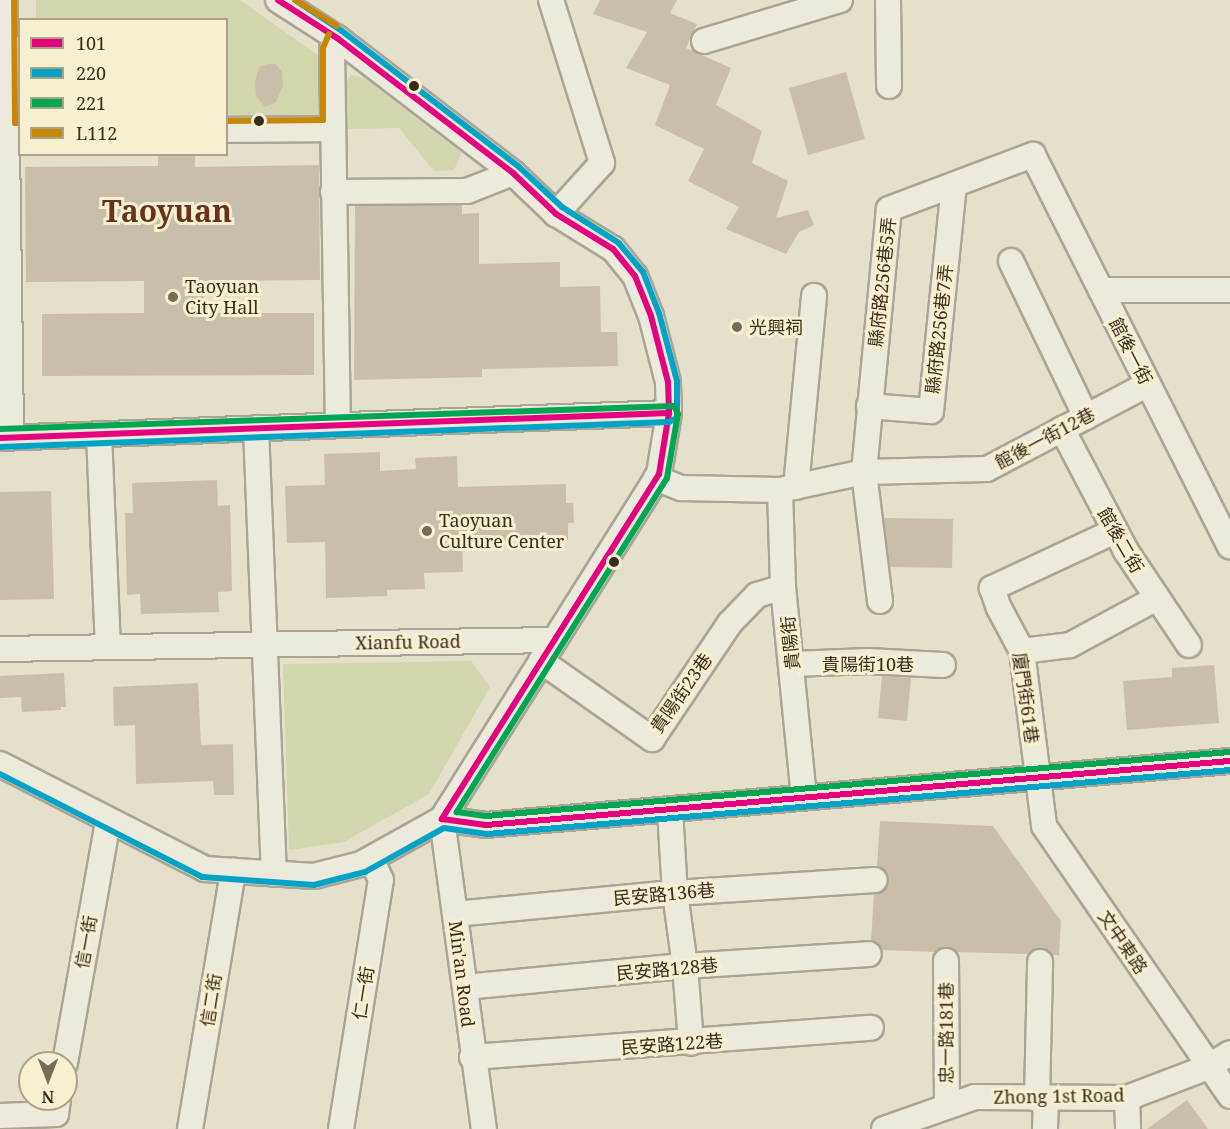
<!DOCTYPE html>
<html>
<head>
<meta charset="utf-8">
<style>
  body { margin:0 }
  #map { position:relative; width:1230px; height:1129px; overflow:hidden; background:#e5e0cb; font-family:"Noto Serif","Noto Sans TC",serif }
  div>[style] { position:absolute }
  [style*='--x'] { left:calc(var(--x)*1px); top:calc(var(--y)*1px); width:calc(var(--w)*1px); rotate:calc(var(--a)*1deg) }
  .green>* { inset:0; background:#d1d6ac }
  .building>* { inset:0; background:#c9beac }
  .roads { filter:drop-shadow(2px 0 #aaa495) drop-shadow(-2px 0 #aaa495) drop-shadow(0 2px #aaa495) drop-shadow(0 -2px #aaa495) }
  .minor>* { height:24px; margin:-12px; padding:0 12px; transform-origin:12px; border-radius:12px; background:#ece9dd }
  .bus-1>* { height:6px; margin:-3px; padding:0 3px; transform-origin:3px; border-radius:3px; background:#e5007d }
  .bus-2>* { height:6px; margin:-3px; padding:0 3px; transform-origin:3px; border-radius:3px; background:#03a3c5 }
  .bus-3>* { height:6px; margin:-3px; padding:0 3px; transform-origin:3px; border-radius:3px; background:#00a651 }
  .bus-4>* { height:6px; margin:-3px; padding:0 3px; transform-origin:3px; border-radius:3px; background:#c78807 }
  .dots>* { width:16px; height:16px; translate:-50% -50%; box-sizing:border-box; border:3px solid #f7f0d0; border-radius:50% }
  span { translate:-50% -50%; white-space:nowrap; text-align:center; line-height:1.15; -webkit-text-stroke:6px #f7f0d0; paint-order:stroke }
  .street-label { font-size:18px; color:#382d1c }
  .poi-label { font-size:18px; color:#382d1c }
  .left { translate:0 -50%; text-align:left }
  .town-label { font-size:30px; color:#67331a; font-weight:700 }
  .legend { position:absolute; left:18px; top:18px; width:210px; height:138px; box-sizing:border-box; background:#f7f0d0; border:2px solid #aba288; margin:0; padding:8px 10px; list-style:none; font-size:18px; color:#382d1c }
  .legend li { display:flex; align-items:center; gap:12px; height:30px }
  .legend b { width:30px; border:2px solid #aba288 }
  .north { position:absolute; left:18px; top:1051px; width:60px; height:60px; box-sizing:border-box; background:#f7f0d0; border:2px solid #aba288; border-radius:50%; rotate:180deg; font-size:16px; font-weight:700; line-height:24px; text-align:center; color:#382d1c }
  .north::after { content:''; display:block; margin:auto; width:21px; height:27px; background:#756c59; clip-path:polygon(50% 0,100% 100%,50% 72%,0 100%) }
</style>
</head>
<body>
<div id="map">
  <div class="green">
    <i style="clip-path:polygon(36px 0,240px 0,322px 58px,322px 120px,227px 120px,226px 20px,36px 19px)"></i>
    <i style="clip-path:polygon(351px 75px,364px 78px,462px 153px,454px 170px,434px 171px,399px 128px,347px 129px,346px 83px)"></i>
    <i style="clip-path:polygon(471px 661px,490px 687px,429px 794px,344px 842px,289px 850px,283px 664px)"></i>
  </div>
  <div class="building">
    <i style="clip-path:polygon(600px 0,677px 0,670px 13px,697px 24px,686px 48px,731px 68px,716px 105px,762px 131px,752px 163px,788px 181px,776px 218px,808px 210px,814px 225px,799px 232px,786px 254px,726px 229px,739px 207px,688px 181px,704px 149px,655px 125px,670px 85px,626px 68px,647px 32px,593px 14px)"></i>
    <i style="clip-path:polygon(268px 64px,276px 64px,282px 72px,283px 86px,276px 102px,265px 107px,256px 96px,255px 82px,259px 67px)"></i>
    <i style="clip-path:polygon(846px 72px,865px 139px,808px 155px,789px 88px)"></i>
    <i style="clip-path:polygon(158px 154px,195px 154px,195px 167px,319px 165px,320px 280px,204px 281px,204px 313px,314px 313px,314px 375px,42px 376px,42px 314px,144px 313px,144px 281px,26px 282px,25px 167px,158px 166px)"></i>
    <i style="clip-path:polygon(462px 205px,462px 214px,479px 213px,479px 264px,560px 262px,560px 287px,600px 286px,601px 332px,617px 332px,618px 366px,482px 369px,482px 377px,354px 380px,355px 206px)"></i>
    <i style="clip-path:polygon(380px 452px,380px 471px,416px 469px,415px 458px,457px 456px,458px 487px,566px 484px,566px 503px,573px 503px,574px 523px,568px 523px,568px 540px,462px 543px,463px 572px,424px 573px,425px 589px,387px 590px,387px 596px,326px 598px,325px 542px,287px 543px,285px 486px,325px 485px,324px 454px)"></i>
    <i style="clip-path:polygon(217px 480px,218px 506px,230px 505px,232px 591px,218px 592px,219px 612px,141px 614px,140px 594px,127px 595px,125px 513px,133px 513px,132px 483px)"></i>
    <i style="clip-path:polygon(51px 491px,54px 599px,0 600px,0 492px)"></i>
    <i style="clip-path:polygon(884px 518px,953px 519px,952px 568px,890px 567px)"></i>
    <i style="clip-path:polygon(1214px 665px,1219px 723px,1127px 730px,1123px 681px,1172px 677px,1172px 668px)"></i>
    <i style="clip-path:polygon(64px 673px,66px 707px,61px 707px,61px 710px,22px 712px,21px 697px,0 698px,0 676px)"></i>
    <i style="clip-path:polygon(882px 676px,911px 678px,907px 721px,878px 718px)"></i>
    <i style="clip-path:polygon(198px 683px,201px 745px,233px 744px,234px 795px,214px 795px,213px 781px,136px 784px,135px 725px,114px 726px,113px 687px)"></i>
    <i style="clip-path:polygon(880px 821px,993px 826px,1061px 921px,1059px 955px,1052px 955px,1041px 948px,1028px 954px,957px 952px,946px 947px,936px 952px,882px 950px,876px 942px,871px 940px,874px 894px,883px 891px,889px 880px,886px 872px,877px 866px)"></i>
    <i style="clip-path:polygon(1187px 1100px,1208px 1129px,1147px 1129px)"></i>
  </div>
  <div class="roads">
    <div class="minor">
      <i style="--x:5;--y:0;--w:437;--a:89.2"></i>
      <i style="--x:551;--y:0;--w:171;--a:72.6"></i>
      <i style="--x:602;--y:163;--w:69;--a:132"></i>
      <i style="--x:888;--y:0;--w:86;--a:89.3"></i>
      <i style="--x:337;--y:38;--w:12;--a:114"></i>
      <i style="--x:332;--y:49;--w:376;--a:89.1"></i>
      <i style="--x:704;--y:41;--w:142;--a:-16.8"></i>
      <i style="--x:226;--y:130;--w:106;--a:-0.5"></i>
      <i style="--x:333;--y:192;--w:134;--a:-0.4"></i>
      <i style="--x:467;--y:191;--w:49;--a:-21.4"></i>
      <i style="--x:1011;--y:261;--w:173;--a:64.3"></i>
      <i style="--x:1101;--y:290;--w:129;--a:0"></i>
      <i style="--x:869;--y:406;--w:62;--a:4.6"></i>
      <i style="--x:931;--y:411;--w:227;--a:-84.2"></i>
      <i style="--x:256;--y:428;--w:446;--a:87.7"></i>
      <i style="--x:1062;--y:429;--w:138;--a:62.3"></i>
      <i style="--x:1126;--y:551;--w:113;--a:56.2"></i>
      <i style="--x:99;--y:434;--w:213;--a:87.6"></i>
      <i style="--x:0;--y:438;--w:669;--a:-2.14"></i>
      <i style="--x:656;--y:478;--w:27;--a:22"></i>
      <i style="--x:681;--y:488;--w:99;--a:1.2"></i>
      <i style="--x:780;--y:490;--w:86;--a:-12.1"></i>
      <i style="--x:864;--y:472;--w:123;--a:-1.4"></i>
      <i style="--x:987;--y:469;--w:182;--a:-27.8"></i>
      <i style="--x:796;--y:487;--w:192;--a:-84.6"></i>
      <i style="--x:780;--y:490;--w:97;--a:88.2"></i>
      <i style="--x:783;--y:587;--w:211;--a:84.3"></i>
      <i style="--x:1115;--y:531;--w:136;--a:155.1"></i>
      <i style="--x:992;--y:588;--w:21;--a:71"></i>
      <i style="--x:999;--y:608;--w:49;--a:61.9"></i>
      <i style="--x:1022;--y:651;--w:176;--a:82.8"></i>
      <i style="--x:1044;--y:826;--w:328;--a:55.4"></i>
      <i style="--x:880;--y:601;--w:130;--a:-97.1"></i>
      <i style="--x:864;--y:472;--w:264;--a:-84.6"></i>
      <i style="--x:889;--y:209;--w:154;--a:-20.6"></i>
      <i style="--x:1033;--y:155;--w:438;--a:63.3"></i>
      <i style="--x:0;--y:649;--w:554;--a:-0.93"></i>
      <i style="--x:1022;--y:651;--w:48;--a:-7.1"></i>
      <i style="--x:1070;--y:645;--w:99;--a:-28.4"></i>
      <i style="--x:541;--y:661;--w:136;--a:35.1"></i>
      <i style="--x:652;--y:739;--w:140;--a:-56.1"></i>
      <i style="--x:730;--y:623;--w:39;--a:-46"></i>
      <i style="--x:757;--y:595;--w:27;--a:-17"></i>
      <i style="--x:792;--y:664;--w:76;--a:-2.3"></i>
      <i style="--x:868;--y:661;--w:75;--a:3.1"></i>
      <i style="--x:0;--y:764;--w:230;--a:27.1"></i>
      <i style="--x:205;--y:869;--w:109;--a:3.7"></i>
      <i style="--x:314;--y:876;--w:49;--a:-14.3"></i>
      <i style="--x:361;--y:864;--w:93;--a:-29.1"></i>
      <i style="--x:442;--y:819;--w:408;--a:-57.8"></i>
      <i style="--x:659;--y:474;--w:62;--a:-80.7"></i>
      <i style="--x:669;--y:413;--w:31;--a:-92"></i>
      <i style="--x:668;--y:382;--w:68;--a:-104.4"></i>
      <i style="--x:651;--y:316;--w:43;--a:-111.8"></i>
      <i style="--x:635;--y:276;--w:35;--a:-129"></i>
      <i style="--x:613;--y:249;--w:67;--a:-148.4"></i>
      <i style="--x:556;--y:214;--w:59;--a:-136.4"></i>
      <i style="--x:513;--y:173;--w:222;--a:-142.5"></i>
      <i style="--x:337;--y:38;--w:70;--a:-147.2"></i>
      <i style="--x:670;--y:810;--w:83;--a:86.6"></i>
      <i style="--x:675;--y:893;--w:74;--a:82.2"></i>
      <i style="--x:685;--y:966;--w:77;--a:85.5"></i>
      <i style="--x:442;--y:819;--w:44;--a:7.8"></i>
      <i style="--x:486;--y:825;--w:747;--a:-4.92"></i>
      <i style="--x:442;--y:819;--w:313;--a:82.3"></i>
      <i style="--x:455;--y:914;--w:221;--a:-5.5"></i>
      <i style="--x:675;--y:893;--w:200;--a:-3.7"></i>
      <i style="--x:946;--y:961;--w:145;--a:89.6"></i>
      <i style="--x:465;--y:987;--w:221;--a:-5.5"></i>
      <i style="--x:685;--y:966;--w:184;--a:-3.7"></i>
      <i style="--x:472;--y:1057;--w:400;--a:-4.2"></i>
      <i style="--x:65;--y:1063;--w:245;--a:-79.9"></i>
      <i style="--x:1127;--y:1098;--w:31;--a:88"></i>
      <i style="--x:1037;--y:1099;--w:137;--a:-88.7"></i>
      <i style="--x:0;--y:1116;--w:56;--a:-2"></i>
      <i style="--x:56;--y:1114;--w:15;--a:-82"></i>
      <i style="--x:190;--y:1129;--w:262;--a:-80.5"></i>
      <i style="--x:341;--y:1129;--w:252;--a:-80.9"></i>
      <i style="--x:381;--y:880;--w:23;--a:-115"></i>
      <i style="--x:884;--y:1129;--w:96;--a:-19.4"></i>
      <i style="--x:975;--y:1097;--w:152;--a:0.4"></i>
      <i style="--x:1127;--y:1098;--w:87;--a:-20.9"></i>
      <i style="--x:1208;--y:1067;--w:26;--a:-32"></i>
      <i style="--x:1045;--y:1129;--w:30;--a:-88"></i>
    </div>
  </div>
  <div class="bus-1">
    <i style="--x:278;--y:0;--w:70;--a:32.8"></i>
    <i style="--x:337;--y:38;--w:222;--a:37.5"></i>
    <i style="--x:513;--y:173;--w:59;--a:43.6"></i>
    <i style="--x:556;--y:214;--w:67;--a:31.6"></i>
    <i style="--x:613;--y:249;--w:35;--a:51"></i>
    <i style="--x:635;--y:276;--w:43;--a:68.2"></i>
    <i style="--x:651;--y:316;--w:68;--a:75.6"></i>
    <i style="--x:668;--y:382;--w:31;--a:88"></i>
    <i style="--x:669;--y:413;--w:62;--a:99.3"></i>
    <i style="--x:659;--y:474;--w:408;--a:122.2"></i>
    <i style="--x:0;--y:438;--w:669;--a:-2.14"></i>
    <i style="--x:442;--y:819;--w:44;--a:7.8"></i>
    <i style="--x:486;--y:825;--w:747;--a:-4.92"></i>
  </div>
  <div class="bus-2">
    <i style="--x:0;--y:447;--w:669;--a:-2.14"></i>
    <i style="--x:669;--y:422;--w:9;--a:-27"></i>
    <i style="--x:677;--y:418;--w:37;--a:-90"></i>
    <i style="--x:677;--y:381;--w:70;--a:-104.8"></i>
    <i style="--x:659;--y:313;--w:44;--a:-111.3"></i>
    <i style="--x:643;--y:272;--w:38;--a:-130"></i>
    <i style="--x:619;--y:243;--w:67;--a:-147.7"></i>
    <i style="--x:562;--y:207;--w:60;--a:-137"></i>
    <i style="--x:518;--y:166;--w:222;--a:-142.5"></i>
    <i style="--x:342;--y:31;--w:56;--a:-146.6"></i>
    <i style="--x:0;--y:774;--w:227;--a:27"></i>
    <i style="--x:202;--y:877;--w:112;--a:4.1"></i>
    <i style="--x:314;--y:885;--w:53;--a:-14.3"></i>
    <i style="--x:365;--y:872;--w:90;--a:-29.1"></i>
    <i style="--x:444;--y:828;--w:43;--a:7.9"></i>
    <i style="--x:487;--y:834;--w:746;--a:-4.92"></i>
  </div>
  <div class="bus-3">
    <i style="--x:0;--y:429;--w:674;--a:-1.95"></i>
    <i style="--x:674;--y:406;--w:9;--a:63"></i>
    <i style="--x:678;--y:414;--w:65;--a:99.8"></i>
    <i style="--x:667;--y:478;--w:395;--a:122.2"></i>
    <i style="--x:457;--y:812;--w:29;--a:8"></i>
    <i style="--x:486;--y:816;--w:746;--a:-4.92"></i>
  </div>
  <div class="bus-4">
    <i style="--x:14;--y:0;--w:123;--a:89.5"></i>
    <i style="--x:15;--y:123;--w:5;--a:0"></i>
    <i style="--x:295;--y:0;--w:49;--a:31.8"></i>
    <i style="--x:226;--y:121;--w:97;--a:-0.6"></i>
    <i style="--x:323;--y:120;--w:72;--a:-90"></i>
    <i style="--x:323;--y:48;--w:15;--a:-67"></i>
  </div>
  <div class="dots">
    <i style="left:414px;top:86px;background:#382d1c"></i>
    <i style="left:259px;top:121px;background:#382d1c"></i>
    <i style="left:173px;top:297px;background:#756c59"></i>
    <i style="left:737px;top:327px;background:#756c59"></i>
    <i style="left:427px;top:531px;background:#756c59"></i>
    <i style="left:614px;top:562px;background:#382d1c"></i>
  </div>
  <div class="street-label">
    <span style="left:882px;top:282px;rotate:-84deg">縣府路256巷5弄</span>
    <span style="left:939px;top:329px;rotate:-84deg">縣府路256巷7弄</span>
    <span style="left:1131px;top:351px;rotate:63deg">館後一街</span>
    <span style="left:1045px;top:438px;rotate:-28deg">館後一街12巷</span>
    <span style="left:1121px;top:540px;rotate:60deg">館後二街</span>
    <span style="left:408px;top:642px;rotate:-1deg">Xianfu Road</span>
    <span style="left:790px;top:643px;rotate:-96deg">貴陽街</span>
    <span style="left:868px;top:664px">貴陽街10巷</span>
    <span style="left:681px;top:693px;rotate:-55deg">貴陽街23巷</span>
    <span style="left:1026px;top:698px;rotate:82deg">廈門街61巷</span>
    <span style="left:664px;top:894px;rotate:-5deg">民安路136巷</span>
    <span style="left:86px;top:942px;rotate:-80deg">信一街</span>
    <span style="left:1123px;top:942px;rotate:56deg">文中東路</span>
    <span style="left:667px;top:969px;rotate:-5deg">民安路128巷</span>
    <span style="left:462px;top:974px;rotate:83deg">Min'an Road</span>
    <span style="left:363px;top:993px;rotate:-81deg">仁一街</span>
    <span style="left:211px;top:1000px;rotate:-81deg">信二街</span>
    <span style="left:946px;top:1033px;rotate:-90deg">忠一路181巷</span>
    <span style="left:672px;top:1044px;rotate:-4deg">民安路122巷</span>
    <span style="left:1059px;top:1096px;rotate:-1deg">Zhong 1st Road</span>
  </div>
  <div class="poi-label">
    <span class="left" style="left:185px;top:297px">Taoyuan<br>City Hall</span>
    <span class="left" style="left:749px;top:327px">光興祠</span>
    <span class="left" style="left:439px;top:531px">Taoyuan<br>Culture Center</span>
  </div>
  <div class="town-label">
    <span style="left:167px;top:211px">Taoyuan</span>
  </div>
  <ul class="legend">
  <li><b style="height:8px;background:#e5007d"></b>101</li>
  <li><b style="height:8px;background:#03a3c5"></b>220</li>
  <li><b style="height:8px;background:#00a651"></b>221</li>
  <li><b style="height:8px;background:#c78807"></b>L112</li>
  </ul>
  <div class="north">N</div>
</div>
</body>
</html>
